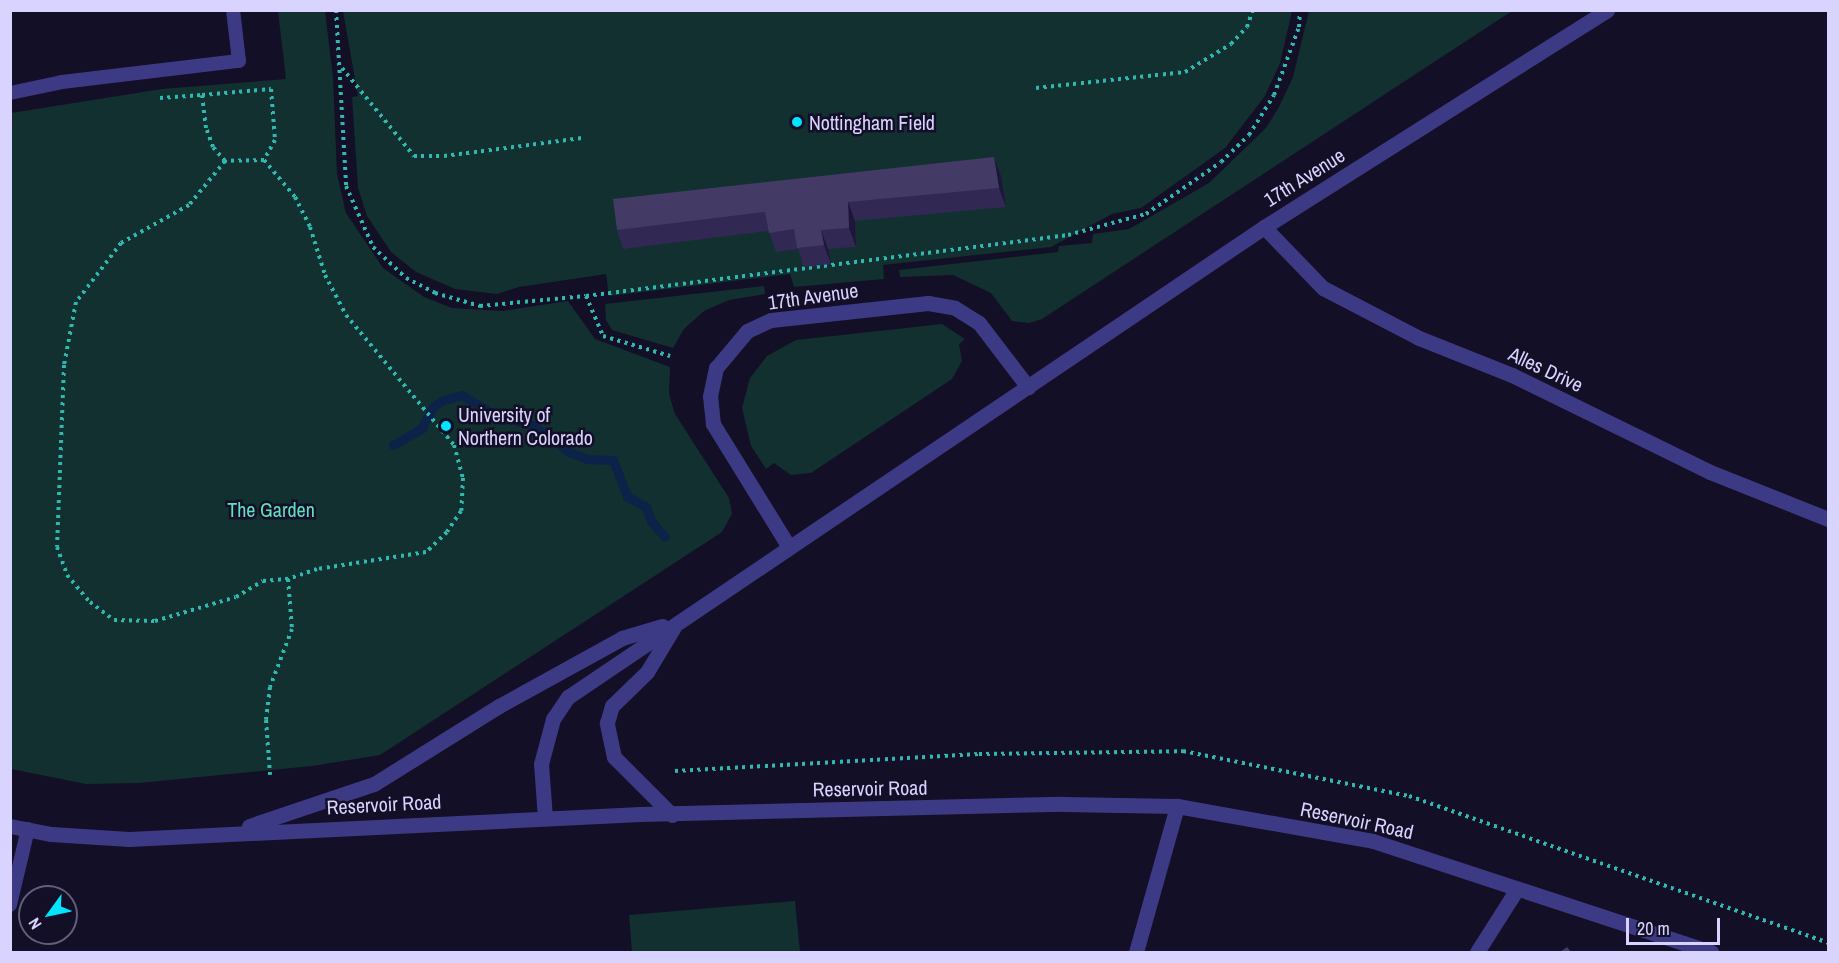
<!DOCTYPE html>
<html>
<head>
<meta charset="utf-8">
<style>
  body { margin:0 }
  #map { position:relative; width:1839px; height:963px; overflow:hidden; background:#130f26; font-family:"Archivo Narrow",sans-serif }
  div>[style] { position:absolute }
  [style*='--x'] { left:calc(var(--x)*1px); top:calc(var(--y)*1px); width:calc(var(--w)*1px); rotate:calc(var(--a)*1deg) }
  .green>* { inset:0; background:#12302f }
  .stream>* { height:9px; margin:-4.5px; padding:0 4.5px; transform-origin:4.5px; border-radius:4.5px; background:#0c2248 }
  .path>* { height:4px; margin-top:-2px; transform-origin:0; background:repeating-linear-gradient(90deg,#2fb8b0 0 3px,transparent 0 7.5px) }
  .service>* { height:14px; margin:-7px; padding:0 7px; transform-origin:7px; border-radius:7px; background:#3d3a85 }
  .minor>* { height:15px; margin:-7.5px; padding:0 7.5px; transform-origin:7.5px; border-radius:7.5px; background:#3d3a85 }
  .tertiary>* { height:15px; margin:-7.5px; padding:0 7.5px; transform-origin:7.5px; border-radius:7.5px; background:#3d3a85 }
  .wall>* { inset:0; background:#312854 }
  .shaded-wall>* { inset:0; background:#1d163a }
  .building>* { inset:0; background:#433a66 }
  .dots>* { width:16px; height:16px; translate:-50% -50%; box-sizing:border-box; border:3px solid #130f26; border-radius:50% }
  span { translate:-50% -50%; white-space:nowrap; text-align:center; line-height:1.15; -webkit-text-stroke:5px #130f26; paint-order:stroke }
  .poi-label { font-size:20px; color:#d9d4ff }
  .left { translate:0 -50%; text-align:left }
  .street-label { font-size:20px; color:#d9d4ff }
  .park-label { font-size:20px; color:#5fe0c0 }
  .frame { position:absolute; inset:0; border:12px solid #d9d4ff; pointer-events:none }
  .north { position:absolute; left:18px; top:885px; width:60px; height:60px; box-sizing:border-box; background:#130f26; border:2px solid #625e7d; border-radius:50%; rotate:237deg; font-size:16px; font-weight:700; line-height:24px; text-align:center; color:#d9d4ff }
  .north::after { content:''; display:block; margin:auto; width:21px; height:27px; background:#00e5ff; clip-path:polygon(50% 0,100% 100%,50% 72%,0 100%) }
  .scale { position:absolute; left:1626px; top:918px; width:94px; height:27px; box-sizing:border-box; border:3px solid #d9d4ff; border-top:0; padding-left:8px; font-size:18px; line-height:21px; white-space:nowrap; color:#d9d4ff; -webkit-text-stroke:4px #130f26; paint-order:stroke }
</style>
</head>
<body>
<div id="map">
  <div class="green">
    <i style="clip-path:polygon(278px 11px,325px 11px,333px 78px,337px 174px,346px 213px,383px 268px,424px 297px,452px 308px,502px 311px,568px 301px,595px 339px,670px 367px,669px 394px,675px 414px,729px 498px,732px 514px,722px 532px,380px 755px,312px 766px,139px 783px,86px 784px,11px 769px,11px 113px,162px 89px,286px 79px)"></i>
    <i style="clip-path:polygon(343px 11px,1292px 11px,1280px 63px,1265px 96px,1225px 148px,1141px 208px,1112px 214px,1051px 247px,883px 265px,884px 279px,794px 287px,790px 274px,609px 296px,606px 274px,519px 287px,497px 294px,455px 289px,416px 272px,391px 252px,367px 216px,358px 188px,352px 97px,358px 96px)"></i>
    <i style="clip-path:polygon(1309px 11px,1512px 11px,1042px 319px,1029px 323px,1012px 321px,991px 293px,953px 275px,900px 277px,899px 270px,1058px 252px,1059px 246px,1092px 243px,1093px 234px,1129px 229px,1209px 183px,1266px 128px,1279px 107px,1293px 77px)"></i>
    <i style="clip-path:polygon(764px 286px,765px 294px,729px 300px,704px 311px,684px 329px,673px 348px,612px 330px,606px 320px,605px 304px)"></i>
    <i style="clip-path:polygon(942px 324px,965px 339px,959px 344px,962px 361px,952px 379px,811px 473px,791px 475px,774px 463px,766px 469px,751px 446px,742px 408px,750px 378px,767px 356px,796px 340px)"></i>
    <i style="clip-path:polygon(795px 901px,800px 952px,632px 952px,629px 915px)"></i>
  </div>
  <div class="stream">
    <i style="--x:393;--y:445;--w:34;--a:-30"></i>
    <i style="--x:422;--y:428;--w:22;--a:-63"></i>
    <i style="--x:432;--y:408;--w:11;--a:-38"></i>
    <i style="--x:441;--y:401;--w:22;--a:-16"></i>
    <i style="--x:462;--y:395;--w:37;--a:31"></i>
    <i style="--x:494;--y:414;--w:42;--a:16.7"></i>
    <i style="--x:534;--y:426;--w:44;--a:36.6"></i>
    <i style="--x:569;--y:452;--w:19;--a:21"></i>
    <i style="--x:587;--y:459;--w:26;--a:2"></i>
    <i style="--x:613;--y:460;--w:39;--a:69"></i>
    <i style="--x:627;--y:496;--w:22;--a:30"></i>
    <i style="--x:646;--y:507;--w:15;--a:70"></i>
    <i style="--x:651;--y:521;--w:21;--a:49"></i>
  </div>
  <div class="path">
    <i style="--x:336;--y:10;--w:176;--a:86.7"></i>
    <i style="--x:346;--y:186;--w:67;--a:66.1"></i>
    <i style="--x:373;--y:247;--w:45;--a:43.2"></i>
    <i style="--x:406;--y:278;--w:33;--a:27"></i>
    <i style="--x:435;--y:293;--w:47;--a:16.1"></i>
    <i style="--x:480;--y:306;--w:106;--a:-5.4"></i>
    <i style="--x:586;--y:296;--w:43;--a:67"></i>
    <i style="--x:603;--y:336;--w:70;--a:16.6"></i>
    <i style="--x:342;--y:68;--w:114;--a:50.7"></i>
    <i style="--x:414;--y:156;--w:30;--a:0"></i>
    <i style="--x:444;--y:156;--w:139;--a:-7.4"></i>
    <i style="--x:1036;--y:88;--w:150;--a:-6.1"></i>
    <i style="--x:1185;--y:72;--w:54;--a:-31.3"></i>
    <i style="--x:1231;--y:44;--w:23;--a:-47"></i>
    <i style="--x:1247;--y:27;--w:18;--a:-71"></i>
    <i style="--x:160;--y:98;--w:42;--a:-4.1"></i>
    <i style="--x:202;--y:95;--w:69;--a:-5"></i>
    <i style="--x:271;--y:89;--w:51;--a:85.5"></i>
    <i style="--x:275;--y:140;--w:23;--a:119"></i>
    <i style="--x:264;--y:160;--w:39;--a:179"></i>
    <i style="--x:225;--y:161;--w:18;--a:-131"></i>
    <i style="--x:213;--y:147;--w:20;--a:-110"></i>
    <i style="--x:206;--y:128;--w:33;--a:-97"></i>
    <i style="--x:264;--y:160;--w:48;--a:50"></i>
    <i style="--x:295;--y:197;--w:34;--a:63"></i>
    <i style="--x:310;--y:227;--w:50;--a:72.6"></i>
    <i style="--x:325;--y:275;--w:45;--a:62.3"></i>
    <i style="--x:346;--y:315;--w:169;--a:50.3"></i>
    <i style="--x:454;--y:445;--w:34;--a:75"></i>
    <i style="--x:463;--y:478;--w:33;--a:93"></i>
    <i style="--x:461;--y:511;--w:25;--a:124"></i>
    <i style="--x:447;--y:532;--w:29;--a:136"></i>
    <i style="--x:426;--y:552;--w:110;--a:171.1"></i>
    <i style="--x:317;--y:569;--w:31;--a:161"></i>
    <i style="--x:225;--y:161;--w:57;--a:129.3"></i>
    <i style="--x:189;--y:205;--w:78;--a:150.8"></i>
    <i style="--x:121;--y:243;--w:74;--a:127.3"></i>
    <i style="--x:76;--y:302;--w:64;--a:100.8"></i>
    <i style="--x:64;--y:365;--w:182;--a:92.2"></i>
    <i style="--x:57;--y:547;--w:30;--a:70"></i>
    <i style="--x:67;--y:575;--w:35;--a:50"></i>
    <i style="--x:90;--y:602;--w:30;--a:37"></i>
    <i style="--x:114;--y:620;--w:41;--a:1.4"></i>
    <i style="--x:155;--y:621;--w:84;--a:-16.5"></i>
    <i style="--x:236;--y:597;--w:31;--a:-31"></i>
    <i style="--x:263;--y:581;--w:25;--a:-5"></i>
    <i style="--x:288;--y:579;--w:50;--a:85.4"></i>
    <i style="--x:292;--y:629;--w:62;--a:110.8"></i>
    <i style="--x:270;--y:687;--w:33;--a:97"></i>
    <i style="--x:266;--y:720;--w:55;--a:85.8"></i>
    <i style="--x:586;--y:296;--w:486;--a:-7.2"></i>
    <i style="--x:1068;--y:235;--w:81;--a:-15.1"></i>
    <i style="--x:1146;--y:214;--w:91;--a:-34.7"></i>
    <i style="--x:1221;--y:162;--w:39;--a:-44"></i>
    <i style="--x:1249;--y:135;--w:47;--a:-58"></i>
    <i style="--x:1274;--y:95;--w:72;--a:-69.8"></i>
    <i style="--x:1299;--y:27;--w:17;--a:-87"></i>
    <i style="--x:675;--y:771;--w:304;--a:-3.2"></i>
    <i style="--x:979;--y:754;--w:204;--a:-0.8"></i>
    <i style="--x:1183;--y:751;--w:230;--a:11.3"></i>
    <i style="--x:1409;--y:796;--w:444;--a:19.3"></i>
  </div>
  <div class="service">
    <i style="--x:10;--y:93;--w:53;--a:-11.9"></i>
    <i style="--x:62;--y:82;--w:178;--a:-6.8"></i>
    <i style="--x:239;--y:61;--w:51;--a:-96.7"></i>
    <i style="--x:10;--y:905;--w:78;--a:-76.7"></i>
  </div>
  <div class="minor">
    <i style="--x:1264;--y:227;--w:85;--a:46"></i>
    <i style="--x:1323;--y:288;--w:108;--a:27.5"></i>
    <i style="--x:1419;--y:338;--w:100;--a:21.7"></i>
    <i style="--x:1512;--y:375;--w:220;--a:26.1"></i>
    <i style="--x:1710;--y:472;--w:127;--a:21.7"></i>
    <i style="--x:789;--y:547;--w:145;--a:-121.7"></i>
    <i style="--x:713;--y:424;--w:28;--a:-96"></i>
    <i style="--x:710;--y:396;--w:29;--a:-78"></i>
    <i style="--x:716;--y:368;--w:48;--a:-50"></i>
    <i style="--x:747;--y:331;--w:26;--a:-25"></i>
    <i style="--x:771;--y:320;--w:158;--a:-6.2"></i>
    <i style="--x:928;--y:303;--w:27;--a:10"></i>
    <i style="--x:955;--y:308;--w:28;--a:32"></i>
    <i style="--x:979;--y:323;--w:81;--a:52.6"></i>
    <i style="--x:1136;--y:952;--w:152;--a:-74.3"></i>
    <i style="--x:1477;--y:952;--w:75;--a:-57.6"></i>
  </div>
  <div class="tertiary">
    <i style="--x:672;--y:815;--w:82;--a:-135"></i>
    <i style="--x:614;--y:757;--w:35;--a:-102"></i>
    <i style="--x:607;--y:723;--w:18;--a:-74"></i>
    <i style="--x:612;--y:706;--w:49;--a:-44.2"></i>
    <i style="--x:647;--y:672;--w:52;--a:-59"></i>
    <i style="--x:545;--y:818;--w:54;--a:-94.2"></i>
    <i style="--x:541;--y:764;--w:47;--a:-75.1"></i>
    <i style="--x:553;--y:719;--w:27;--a:-56"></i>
    <i style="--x:568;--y:697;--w:840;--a:-34.03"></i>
    <i style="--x:1264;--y:227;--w:406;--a:-32.3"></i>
    <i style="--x:10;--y:826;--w:42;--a:11"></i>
    <i style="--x:51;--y:834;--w:78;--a:3.7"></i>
    <i style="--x:129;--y:839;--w:512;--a:-2.8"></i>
    <i style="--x:640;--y:814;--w:423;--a:-1.4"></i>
    <i style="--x:1063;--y:804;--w:114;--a:1"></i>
    <i style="--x:1177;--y:806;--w:199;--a:10.1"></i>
    <i style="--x:1373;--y:841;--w:356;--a:18.2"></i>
    <i style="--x:249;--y:826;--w:132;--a:-18.6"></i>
    <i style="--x:374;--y:784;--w:147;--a:-32"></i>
    <i style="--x:499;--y:706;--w:141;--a:-28.9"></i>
    <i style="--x:622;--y:638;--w:42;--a:-16.7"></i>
  </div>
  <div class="wall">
    <i style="clip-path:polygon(994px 157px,1001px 176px,1006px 207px,855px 221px,856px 247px,828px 249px,831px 264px,804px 267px,798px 249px,776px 252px,769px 231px,623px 249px,617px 230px)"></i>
  </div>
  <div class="shaded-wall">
    <i style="clip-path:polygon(994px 157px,1001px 176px,1006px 207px,999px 188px)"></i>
    <i style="clip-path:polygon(848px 202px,855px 221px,856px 247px,849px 228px)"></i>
    <i style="clip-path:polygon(821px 230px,828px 249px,831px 264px,824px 245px)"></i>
  </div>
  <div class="building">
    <i style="clip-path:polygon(994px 157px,999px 188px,848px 202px,849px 228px,821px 230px,824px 245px,797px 248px,794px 229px,769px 233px,765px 212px,617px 230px,613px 199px)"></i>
    <i style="clip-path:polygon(1567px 947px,1571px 952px,1560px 952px)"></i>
  </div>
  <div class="dots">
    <i style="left:797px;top:122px;background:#00e5ff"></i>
    <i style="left:446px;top:426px;background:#00e5ff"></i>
  </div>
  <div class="poi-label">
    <span class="left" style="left:809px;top:122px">Nottingham Field</span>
    <span class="left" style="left:458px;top:426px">University of<br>Northern Colorado</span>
  </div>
  <div class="street-label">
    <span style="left:1304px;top:177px;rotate:-32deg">17th Avenue</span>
    <span style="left:813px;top:296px;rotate:-8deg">17th Avenue</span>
    <span style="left:1546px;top:369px;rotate:25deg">Alles Drive</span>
    <span style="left:870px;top:788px;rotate:-1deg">Reservoir Road</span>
    <span style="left:384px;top:804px;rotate:-3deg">Reservoir Road</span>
    <span style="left:1357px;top:820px;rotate:12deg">Reservoir Road</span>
  </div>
  <div class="park-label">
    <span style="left:271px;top:509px">The Garden</span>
  </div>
  <div class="frame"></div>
  <div class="north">N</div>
  <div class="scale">20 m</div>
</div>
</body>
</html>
